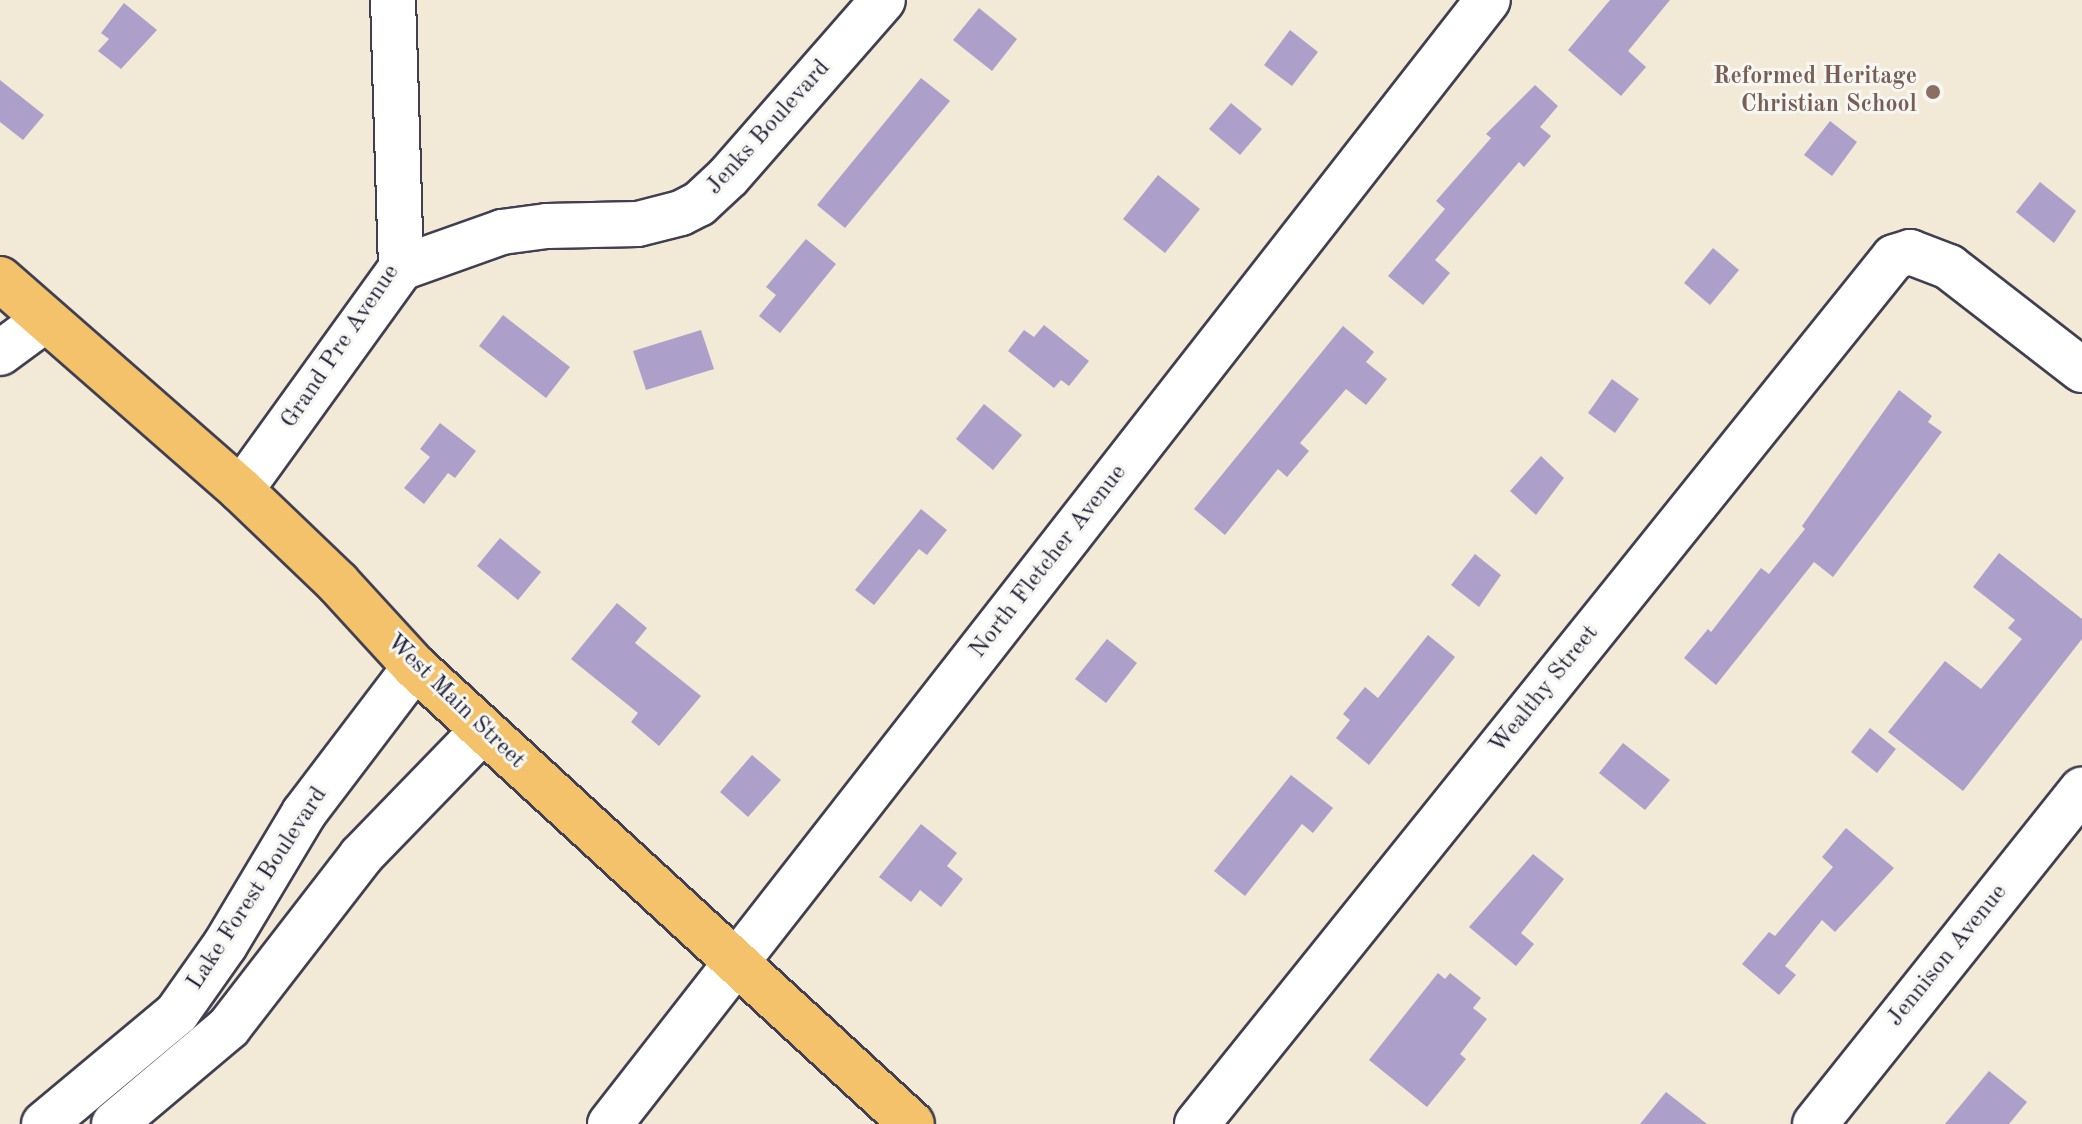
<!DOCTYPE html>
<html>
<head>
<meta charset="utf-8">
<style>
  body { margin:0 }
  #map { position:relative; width:2082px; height:1124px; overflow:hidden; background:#f3e9d7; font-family:"Old Standard TT",serif }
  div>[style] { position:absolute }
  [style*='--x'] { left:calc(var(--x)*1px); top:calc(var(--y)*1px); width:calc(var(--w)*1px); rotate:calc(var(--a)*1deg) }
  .building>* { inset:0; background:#aca0ca }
  .roads { filter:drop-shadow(2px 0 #414052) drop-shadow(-2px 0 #414052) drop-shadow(0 2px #414052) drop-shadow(0 -2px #414052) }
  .minor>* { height:44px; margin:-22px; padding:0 22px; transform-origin:22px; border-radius:22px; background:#fff }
  .major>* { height:44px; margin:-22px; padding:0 22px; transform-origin:22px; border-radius:22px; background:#f3c26a }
  .dots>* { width:22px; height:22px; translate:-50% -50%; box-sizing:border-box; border:4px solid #f6f6f2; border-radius:50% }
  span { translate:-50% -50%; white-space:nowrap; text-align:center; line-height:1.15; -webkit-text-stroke:6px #f6f6f2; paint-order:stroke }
  .education-label { font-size:24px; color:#785e54; font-weight:700 }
  .right { translate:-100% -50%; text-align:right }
  .street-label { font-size:24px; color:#22223b }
</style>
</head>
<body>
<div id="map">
  <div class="building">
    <i style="clip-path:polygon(1610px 0,1670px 0,1628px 51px,1646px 67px,1621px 96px,1568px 50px)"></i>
    <i style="clip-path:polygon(124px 3px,157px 30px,121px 69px,98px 51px,109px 39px,101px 33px)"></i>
    <i style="clip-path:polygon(979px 8px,1017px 39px,992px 71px,953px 40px)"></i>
    <i style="clip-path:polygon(1290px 30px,1318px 52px,1292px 86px,1264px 65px)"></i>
    <i style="clip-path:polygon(921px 78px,950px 101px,845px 228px,817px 205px)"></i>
    <i style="clip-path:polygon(0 80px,44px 115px,23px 140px,0 122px)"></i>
    <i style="clip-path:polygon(1535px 85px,1558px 106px,1540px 127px,1551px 136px,1524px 167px,1519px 162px,1435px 260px,1450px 273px,1423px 305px,1388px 276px,1445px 209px,1436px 201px,1491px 138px,1486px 134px)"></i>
    <i style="clip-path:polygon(1231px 103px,1262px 129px,1240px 155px,1209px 129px)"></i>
    <i style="clip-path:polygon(1830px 121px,1857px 142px,1832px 176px,1804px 155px)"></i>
    <i style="clip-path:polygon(1158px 175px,1200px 209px,1165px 253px,1123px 219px)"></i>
    <i style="clip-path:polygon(2040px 182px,2076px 211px,2054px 243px,2016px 212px)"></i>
    <i style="clip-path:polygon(806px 239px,836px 264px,780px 333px,759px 316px,776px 295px,766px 287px)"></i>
    <i style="clip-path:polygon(1713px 248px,1739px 270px,1710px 305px,1684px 283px)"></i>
    <i style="clip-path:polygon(503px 315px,570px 367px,546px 398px,479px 346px)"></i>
    <i style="clip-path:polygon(1044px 325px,1089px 361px,1069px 386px,1061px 380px,1054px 388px,1008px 351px,1024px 330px,1034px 337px)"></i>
    <i style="clip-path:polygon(1343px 326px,1374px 352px,1366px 362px,1387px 379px,1366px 405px,1346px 389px,1300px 443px,1309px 451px,1287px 477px,1278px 469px,1225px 535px,1194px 509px)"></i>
    <i style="clip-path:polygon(701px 330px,714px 369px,646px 390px,633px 351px)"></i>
    <i style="clip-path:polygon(1612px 379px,1639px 399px,1615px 433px,1588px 413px)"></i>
    <i style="clip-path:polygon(1899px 390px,1932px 416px,1928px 422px,1942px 432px,1833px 577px,1814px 562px,1716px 685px,1684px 658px,1708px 629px,1711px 632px,1761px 568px,1769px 574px,1805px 529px,1802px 526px)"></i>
    <i style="clip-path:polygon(984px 404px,1022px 435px,993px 470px,956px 439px)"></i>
    <i style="clip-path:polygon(440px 423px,476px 451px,455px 478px,448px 473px,424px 504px,404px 488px,430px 457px,420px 449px)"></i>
    <i style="clip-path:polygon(1541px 456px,1564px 478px,1536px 515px,1510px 491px)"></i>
    <i style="clip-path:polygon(921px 509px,947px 530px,927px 555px,919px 549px,874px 605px,855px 590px)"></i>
    <i style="clip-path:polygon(500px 538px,541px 572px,518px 600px,477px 566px)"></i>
    <i style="clip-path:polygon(1999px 553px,2082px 619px,2082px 639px,1963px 791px,1888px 732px,1945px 661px,1981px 689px,2022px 639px,2008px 628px,2015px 620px,1973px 587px)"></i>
    <i style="clip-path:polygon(1475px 554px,1501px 575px,1479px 607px,1451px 585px)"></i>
    <i style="clip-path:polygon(617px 603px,647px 628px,635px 643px,701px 696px,659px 746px,631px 722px,638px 713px,571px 659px)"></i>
    <i style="clip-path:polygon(1428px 635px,1455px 657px,1369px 765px,1336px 738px,1350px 720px,1343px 714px,1365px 687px,1378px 698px)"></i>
    <i style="clip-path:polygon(1107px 639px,1137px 663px,1106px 703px,1075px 679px)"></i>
    <i style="clip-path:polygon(1870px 728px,1896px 749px,1877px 773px,1851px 752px)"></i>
    <i style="clip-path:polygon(1623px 743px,1670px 780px,1645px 810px,1599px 773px)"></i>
    <i style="clip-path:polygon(752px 755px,781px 780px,748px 817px,720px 792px)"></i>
    <i style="clip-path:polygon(1291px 775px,1333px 808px,1313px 833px,1302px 824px,1245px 896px,1214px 871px)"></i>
    <i style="clip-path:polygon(921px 824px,957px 853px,947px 866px,963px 879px,941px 907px,920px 890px,911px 902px,879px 877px)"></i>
    <i style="clip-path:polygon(1846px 828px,1894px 868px,1835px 932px,1822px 920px,1785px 966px,1796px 975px,1779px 995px,1742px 964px,1769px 932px,1775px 936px,1833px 867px,1822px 857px)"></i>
    <i style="clip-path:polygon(1533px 854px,1564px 879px,1521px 933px,1534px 944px,1516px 966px,1469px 927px)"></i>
    <i style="clip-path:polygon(1438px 973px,1445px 979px,1450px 973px,1481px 998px,1473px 1008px,1487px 1019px,1460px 1054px,1466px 1059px,1427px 1107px,1369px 1060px)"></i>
    <i style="clip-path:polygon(1989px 1071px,2027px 1102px,2009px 1124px,1945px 1124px)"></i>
    <i style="clip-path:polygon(1666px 1092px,1707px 1124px,1640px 1124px)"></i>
  </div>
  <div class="roads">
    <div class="minor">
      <i style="--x:401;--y:268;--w:107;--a:-19.6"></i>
      <i style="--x:502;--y:232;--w:45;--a:-7.6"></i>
      <i style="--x:547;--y:226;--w:91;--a:-1.3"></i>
      <i style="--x:638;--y:224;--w:44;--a:-14.3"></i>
      <i style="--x:681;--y:213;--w:20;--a:-27"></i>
      <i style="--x:699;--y:204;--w:40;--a:-43"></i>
      <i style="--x:728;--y:177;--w:235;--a:-48.8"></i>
      <i style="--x:0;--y:353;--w:56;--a:-36.3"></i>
      <i style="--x:241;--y:490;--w:274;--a:-54.2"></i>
      <i style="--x:401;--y:268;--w:268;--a:-91.7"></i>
      <i style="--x:44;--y:1124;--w:173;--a:-39.8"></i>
      <i style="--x:177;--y:1013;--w:83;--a:-54.8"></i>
      <i style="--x:225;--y:945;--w:154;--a:-59.1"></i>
      <i style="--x:304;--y:813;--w:183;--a:-52.8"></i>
      <i style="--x:114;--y:1124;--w:150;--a:-40.1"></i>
      <i style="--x:229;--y:1027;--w:216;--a:-52.3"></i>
      <i style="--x:361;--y:856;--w:175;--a:-45.9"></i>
      <i style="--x:610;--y:1124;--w:1426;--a:-52.01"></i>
      <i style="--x:1197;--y:1124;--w:1112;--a:-51.2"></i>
      <i style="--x:1894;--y:257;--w:17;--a:-17"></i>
      <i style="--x:1910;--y:252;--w:42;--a:21"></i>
      <i style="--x:1949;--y:267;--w:168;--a:37.8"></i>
      <i style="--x:1815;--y:1124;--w:428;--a:-51.4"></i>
    </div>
    <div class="major">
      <i style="--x:0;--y:279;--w:320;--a:41.2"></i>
      <i style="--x:241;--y:490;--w:134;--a:43.8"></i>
      <i style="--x:338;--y:583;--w:114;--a:47.5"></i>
      <i style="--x:415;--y:667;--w:675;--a:42.6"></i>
    </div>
  </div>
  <div class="dots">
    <i style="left:1933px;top:92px;background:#8d6e63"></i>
  </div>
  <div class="education-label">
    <span class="right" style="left:1917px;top:92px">Reformed Heritage<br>Christian School</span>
  </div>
  <div class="street-label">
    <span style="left:769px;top:128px;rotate:-48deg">Jenks Boulevard</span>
    <span style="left:341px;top:347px;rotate:-56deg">Grand Pre Avenue</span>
    <span style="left:1049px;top:562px;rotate:-52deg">North Fletcher Avenue</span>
    <span style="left:1545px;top:690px;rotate:-51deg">Wealthy Street</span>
    <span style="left:455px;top:702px;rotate:44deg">West Main Street</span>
    <span style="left:258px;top:889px;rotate:-57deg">Lake Forest Boulevard</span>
    <span style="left:1948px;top:956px;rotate:-51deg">Jennison Avenue</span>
  </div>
</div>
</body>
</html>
